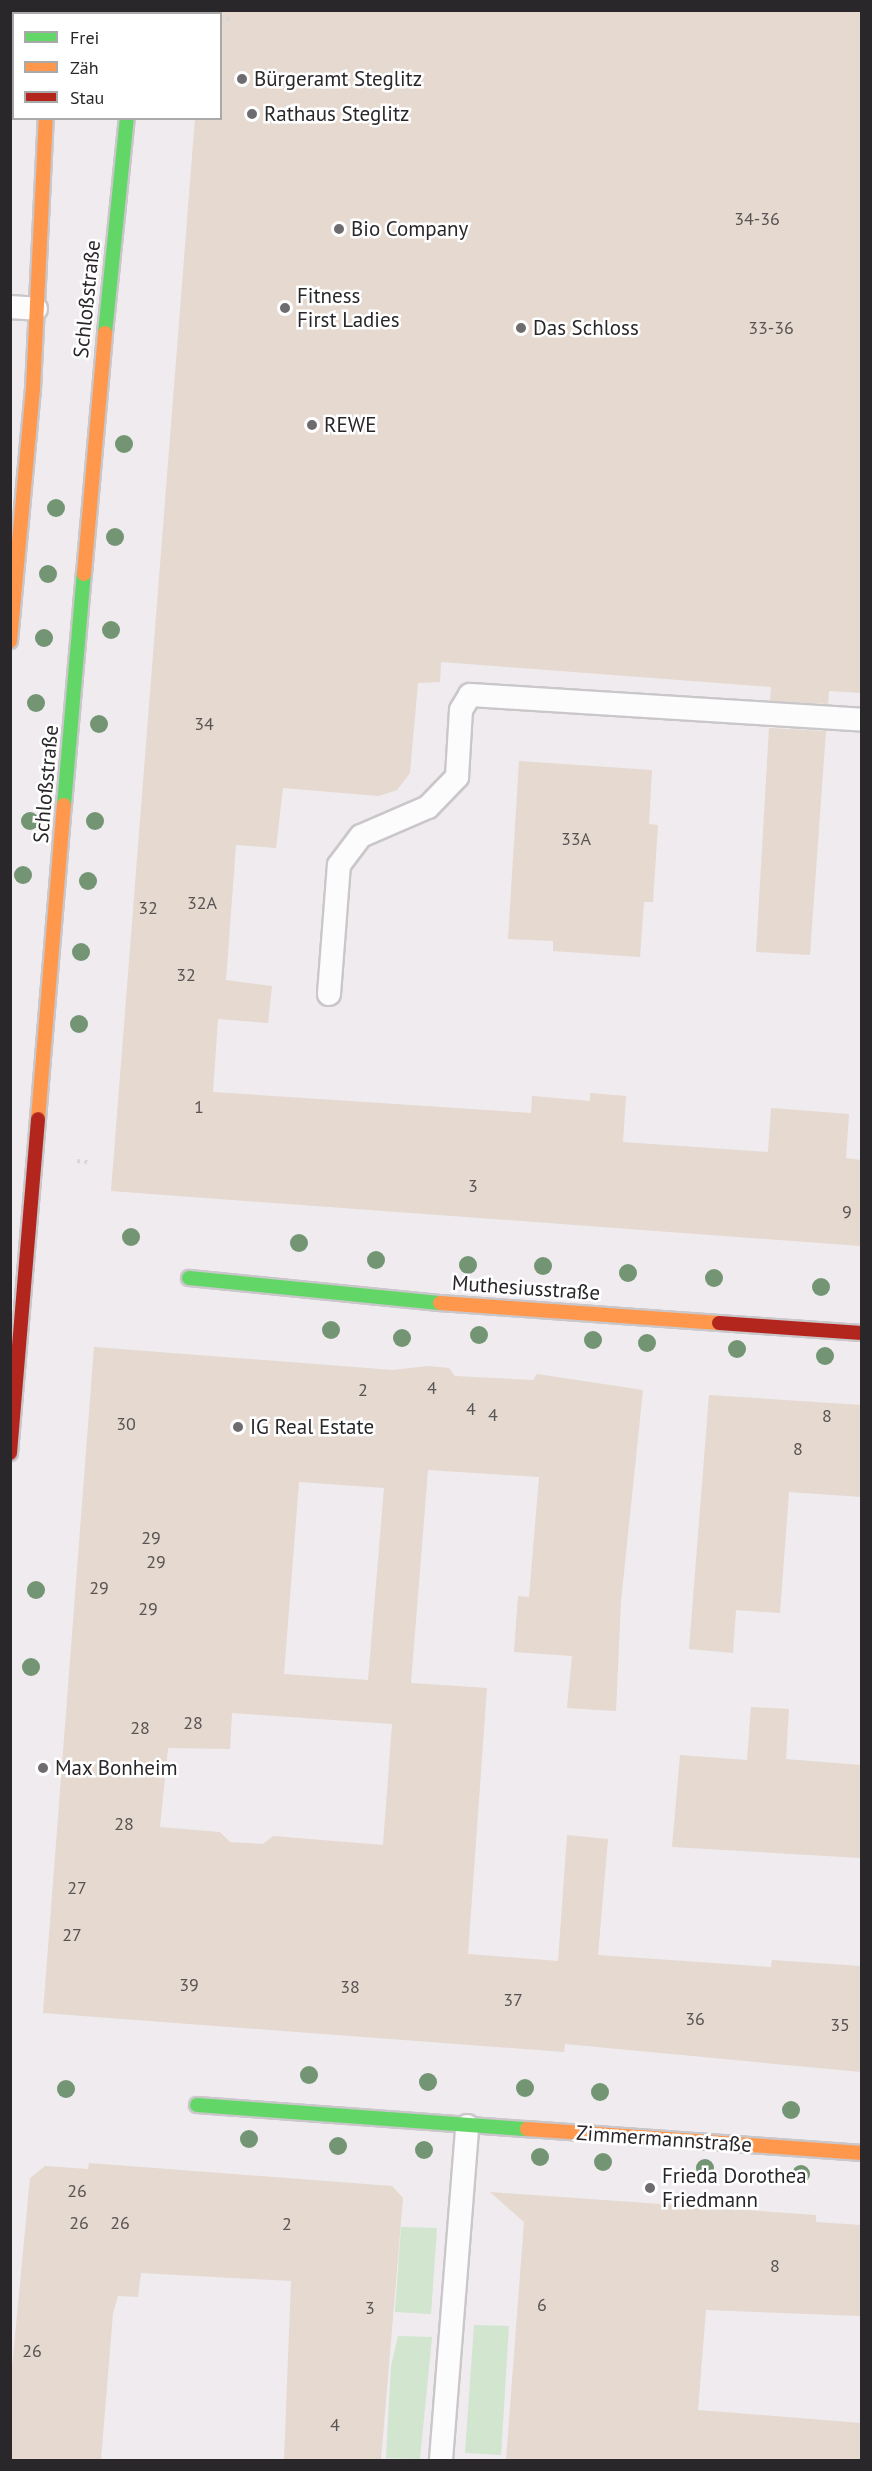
<!DOCTYPE html>
<html>
<head>
<meta charset="utf-8">
<style>
  body { margin:0 }
  #map { position:relative; width:872px; height:2471px; overflow:hidden; background:#efebef; font-family:"PT Sans",sans-serif }
  div>[style] { position:absolute }
  [style*='--x'] { left:calc(var(--x)*1px); top:calc(var(--y)*1px); width:calc(var(--w)*1px); rotate:calc(var(--a)*1deg) }
  .green>* { inset:0; background:#d1e5cf }
  .building>* { inset:0; background:#e5d9d0 }
  .path>* { height:4px; margin-top:-2px; transform-origin:0; background:repeating-linear-gradient(90deg,#d9d8d9 0 3px,transparent 0 7.5px) }
  .roads { filter:drop-shadow(2px 0 #cac7ca) drop-shadow(-2px 0 #cac7ca) drop-shadow(0 2px #cac7ca) drop-shadow(0 -2px #cac7ca) }
  .lane>* { height:22px; margin:-11px; padding:0 11px; transform-origin:11px; border-radius:11px; background:#fdfcfd }
  .fast>* { height:14px; margin:-7px; padding:0 7px; transform-origin:7px; border-radius:7px; background:#63d668 }
  .slow>* { height:14px; margin:-7px; padding:0 7px; transform-origin:7px; border-radius:7px; background:#ff974d }
  .jam>* { height:14px; margin:-7px; padding:0 7px; transform-origin:7px; border-radius:7px; background:#b3261e }
  .trees>* { width:18px; height:18px; margin:-9px; border-radius:50%; background:#739573 }
  .dots>* { width:16px; height:16px; translate:-50% -50%; box-sizing:border-box; border:3px solid #fff; border-radius:50% }
  span { translate:-50% -50%; white-space:nowrap; text-align:center; line-height:1.15; -webkit-text-stroke:5px #fff; paint-order:stroke }
  .number-label { font-size:18px; color:#595454 }
  .number-label span { -webkit-text-stroke-width:0 }
  .poi-label { font-size:21px; color:#2a272a }
  .left { translate:0 -50%; text-align:left }
  .street-label { font-size:21px; color:#2a272a }
  .frame { position:absolute; inset:0; border:12px solid #2a272a; pointer-events:none }
  .legend { position:absolute; left:12px; top:12px; width:210px; height:108px; box-sizing:border-box; background:#fff; border:2px solid #aaa9aa; margin:0; padding:8px 10px; list-style:none; font-size:18px; color:#2a272a }
  .legend li { display:flex; align-items:center; gap:12px; height:30px }
  .legend b { width:30px; border:2px solid #aaa9aa }
</style>
</head>
<body>
<div id="map">
  <div class="green">
    <i style="clip-path:polygon(401px 2227px,437px 2228px,431px 2314px,395px 2312px)"></i>
    <i style="clip-path:polygon(474px 2325px,509px 2326px,501px 2455px,465px 2453px)"></i>
    <i style="clip-path:polygon(398px 2336px,432px 2337px,420px 2459px,386px 2458px,391px 2366px)"></i>
  </div>
  <div class="building">
    <i style="clip-path:polygon(220px 10px,861px 10px,861px 693px,829px 691px,828px 704px,770px 701px,771px 687px,441px 662px,440px 682px,418px 683px,410px 773px,397px 790px,379px 796px,283px 788px,276px 848px,236px 845px,226px 980px,272px 986px,268px 1023px,218px 1019px,213px 1092px,531px 1113px,532px 1096px,590px 1101px,590px 1093px,626px 1096px,623px 1142px,768px 1152px,771px 1108px,849px 1114px,846px 1158px,861px 1160px,861px 1246px,111px 1191px,195px 118px,220px 118px)"></i>
    <i style="clip-path:polygon(769px 728px,826px 731px,810px 955px,756px 952px)"></i>
    <i style="clip-path:polygon(519px 761px,652px 770px,649px 824px,658px 825px,653px 902px,644px 902px,640px 957px,553px 951px,553px 941px,508px 939px)"></i>
    <i style="clip-path:polygon(evenodd,94px 1347px,393px 1370px,428px 1366px,449px 1368px,455px 1376px,533px 1380px,537px 1374px,643px 1390px,621px 1601px,616px 1711px,567px 1708px,572px 1656px,514px 1652px,518px 1596px,529px 1597px,539px 1477px,428px 1470px,411px 1683px,487px 1688px,468px 1954px,558px 1961px,567px 1835px,608px 1839px,598px 1955px,771px 1967px,772px 1960px,861px 1966px,861px 2072px,565px 2044px,564px 2052px,43px 2013px,94px 1347px,299px 1482px,384px 1488px,368px 1680px,284px 1674px,299px 1482px,94px 1347px,232px 1713px,392px 1724px,383px 1845px,273px 1836px,263px 1844px,230px 1842px,220px 1832px,160px 1827px,168px 1748px,230px 1749px,232px 1713px)"></i>
    <i style="clip-path:polygon(709px 1395px,861px 1405px,861px 1497px,789px 1492px,780px 1613px,736px 1610px,733px 1653px,689px 1649px)"></i>
    <i style="clip-path:polygon(751px 1707px,789px 1709px,786px 1759px,861px 1765px,861px 1858px,672px 1847px,680px 1755px,747px 1760px)"></i>
    <i style="clip-path:polygon(89px 2163px,392px 2186px,403px 2198px,381px 2460px,284px 2460px,291px 2281px,141px 2273px,138px 2297px,118px 2296px,113px 2313px,101px 2460px,10px 2460px,10px 2389px,30px 2178px,45px 2166px,88px 2169px)"></i>
    <i style="clip-path:polygon(490px 2192px,816px 2215px,816px 2222px,861px 2225px,861px 2316px,706px 2310px,698px 2410px,861px 2423px,861px 2460px,506px 2460px,524px 2222px)"></i>
  </div>
  <div class="path">
    <i style="--x:220;--y:19;--w:10;--a:0"></i>
    <i style="--x:77;--y:1161;--w:11;--a:5"></i>
  </div>
  <div class="roads">
    <div class="lane">
      <i style="--x:10;--y:307;--w:26;--a:4"></i>
      <i style="--x:329;--y:994;--w:129;--a:-85.6"></i>
      <i style="--x:339;--y:865;--w:36;--a:-53"></i>
      <i style="--x:361;--y:836;--w:73;--a:-23.4"></i>
      <i style="--x:428;--y:807;--w:42;--a:-46"></i>
      <i style="--x:457;--y:777;--w:67;--a:-86.6"></i>
      <i style="--x:461;--y:710;--w:17;--a:-59"></i>
      <i style="--x:470;--y:695;--w:393;--a:3.6"></i>
      <i style="--x:441;--y:2460;--w:335;--a:-85.5"></i>
    </div>
    <div class="fast">
      <i style="--x:105;--y:333;--w:216;--a:-84.2"></i>
      <i style="--x:64;--y:805;--w:232;--a:-85.1"></i>
      <i style="--x:189;--y:1278;--w:252;--a:5.7"></i>
      <i style="--x:197;--y:2105;--w:331;--a:4.2"></i>
    </div>
    <div class="slow">
      <i style="--x:138;--y:10;--w:4;--a:90"></i>
      <i style="--x:84;--y:574;--w:242;--a:-85"></i>
      <i style="--x:10;--y:641;--w:253;--a:-84.8"></i>
      <i style="--x:33;--y:389;--w:271;--a:-87.3"></i>
      <i style="--x:38;--y:1119;--w:315;--a:-85.3"></i>
      <i style="--x:440;--y:1303;--w:280;--a:4.1"></i>
      <i style="--x:527;--y:2129;--w:336;--a:4.1"></i>
    </div>
    <div class="jam">
      <i style="--x:52;--y:10;--w:4;--a:90"></i>
      <i style="--x:719;--y:1323;--w:143;--a:4"></i>
      <i style="--x:10;--y:1453;--w:335;--a:-85.2"></i>
    </div>
  </div>
  <div class="trees">
    <i style="left:124px;top:444px"></i>
    <i style="left:56px;top:508px"></i>
    <i style="left:115px;top:537px"></i>
    <i style="left:48px;top:574px"></i>
    <i style="left:111px;top:630px"></i>
    <i style="left:44px;top:638px"></i>
    <i style="left:36px;top:703px"></i>
    <i style="left:99px;top:724px"></i>
    <i style="left:30px;top:821px"></i>
    <i style="left:95px;top:821px"></i>
    <i style="left:23px;top:875px"></i>
    <i style="left:88px;top:881px"></i>
    <i style="left:81px;top:952px"></i>
    <i style="left:79px;top:1024px"></i>
    <i style="left:131px;top:1237px"></i>
    <i style="left:299px;top:1243px"></i>
    <i style="left:376px;top:1260px"></i>
    <i style="left:468px;top:1265px"></i>
    <i style="left:543px;top:1266px"></i>
    <i style="left:628px;top:1273px"></i>
    <i style="left:714px;top:1278px"></i>
    <i style="left:821px;top:1287px"></i>
    <i style="left:331px;top:1330px"></i>
    <i style="left:479px;top:1335px"></i>
    <i style="left:402px;top:1338px"></i>
    <i style="left:593px;top:1340px"></i>
    <i style="left:647px;top:1343px"></i>
    <i style="left:737px;top:1349px"></i>
    <i style="left:825px;top:1356px"></i>
    <i style="left:36px;top:1590px"></i>
    <i style="left:31px;top:1667px"></i>
    <i style="left:309px;top:2075px"></i>
    <i style="left:428px;top:2082px"></i>
    <i style="left:525px;top:2088px"></i>
    <i style="left:66px;top:2089px"></i>
    <i style="left:600px;top:2092px"></i>
    <i style="left:791px;top:2110px"></i>
    <i style="left:249px;top:2139px"></i>
    <i style="left:338px;top:2146px"></i>
    <i style="left:424px;top:2150px"></i>
    <i style="left:540px;top:2157px"></i>
    <i style="left:603px;top:2162px"></i>
    <i style="left:705px;top:2168px"></i>
    <i style="left:801px;top:2174px"></i>
  </div>
  <div class="dots">
    <i style="left:242px;top:79px;background:#6f6c6f"></i>
    <i style="left:252px;top:114px;background:#6f6c6f"></i>
    <i style="left:339px;top:229px;background:#6f6c6f"></i>
    <i style="left:285px;top:308px;background:#6f6c6f"></i>
    <i style="left:521px;top:328px;background:#6f6c6f"></i>
    <i style="left:312px;top:425px;background:#6f6c6f"></i>
    <i style="left:238px;top:1427px;background:#6f6c6f"></i>
    <i style="left:43px;top:1768px;background:#6f6c6f"></i>
    <i style="left:650px;top:2188px;background:#6f6c6f"></i>
  </div>
  <div class="number-label">
    <span style="left:757px;top:219px">34-36</span>
    <span style="left:771px;top:328px">33-36</span>
    <span style="left:204px;top:724px">34</span>
    <span style="left:576px;top:839px">33A</span>
    <span style="left:202px;top:903px">32A</span>
    <span style="left:148px;top:908px">32</span>
    <span style="left:186px;top:975px">32</span>
    <span style="left:199px;top:1107px">1</span>
    <span style="left:473px;top:1186px">3</span>
    <span style="left:847px;top:1212px">9</span>
    <span style="left:432px;top:1388px">4</span>
    <span style="left:363px;top:1390px">2</span>
    <span style="left:471px;top:1409px">4</span>
    <span style="left:493px;top:1415px">4</span>
    <span style="left:827px;top:1416px">8</span>
    <span style="left:126px;top:1424px">30</span>
    <span style="left:798px;top:1449px">8</span>
    <span style="left:151px;top:1538px">29</span>
    <span style="left:156px;top:1562px">29</span>
    <span style="left:99px;top:1588px">29</span>
    <span style="left:148px;top:1609px">29</span>
    <span style="left:193px;top:1723px">28</span>
    <span style="left:140px;top:1728px">28</span>
    <span style="left:124px;top:1824px">28</span>
    <span style="left:77px;top:1888px">27</span>
    <span style="left:72px;top:1935px">27</span>
    <span style="left:189px;top:1985px">39</span>
    <span style="left:350px;top:1987px">38</span>
    <span style="left:513px;top:2000px">37</span>
    <span style="left:695px;top:2019px">36</span>
    <span style="left:840px;top:2025px">35</span>
    <span style="left:77px;top:2191px">26</span>
    <span style="left:79px;top:2223px">26</span>
    <span style="left:120px;top:2223px">26</span>
    <span style="left:287px;top:2224px">2</span>
    <span style="left:775px;top:2266px">8</span>
    <span style="left:542px;top:2305px">6</span>
    <span style="left:370px;top:2308px">3</span>
    <span style="left:32px;top:2351px">26</span>
    <span style="left:335px;top:2425px">4</span>
  </div>
  <div class="poi-label">
    <span class="left" style="left:254px;top:79px">Bürgeramt Steglitz</span>
    <span class="left" style="left:264px;top:114px">Rathaus Steglitz</span>
    <span class="left" style="left:351px;top:229px">Bio Company</span>
    <span class="left" style="left:297px;top:308px">Fitness<br>First Ladies</span>
    <span class="left" style="left:533px;top:328px">Das Schloss</span>
    <span class="left" style="left:324px;top:425px">REWE</span>
    <span class="left" style="left:250px;top:1427px">IG Real Estate</span>
    <span class="left" style="left:55px;top:1768px">Max Bonheim</span>
    <span class="left" style="left:662px;top:2188px">Frieda Dorothea<br>Friedmann</span>
  </div>
  <div class="street-label">
    <span style="left:87px;top:299px;rotate:-84deg">Schloßstraße</span>
    <span style="left:46px;top:784px;rotate:-85deg">Schloßstraße</span>
    <span style="left:526px;top:1288px;rotate:4deg">Muthesiusstraße</span>
    <span style="left:664px;top:2139px;rotate:4deg">Zimmermannstraße</span>
  </div>
  <div class="frame"></div>
  <ul class="legend">
  <li><b style="height:8px;background:#63d668"></b>Frei</li>
  <li><b style="height:8px;background:#ff974d"></b>Zäh</li>
  <li><b style="height:8px;background:#b3261e"></b>Stau</li>
  </ul>
</div>
</body>
</html>
